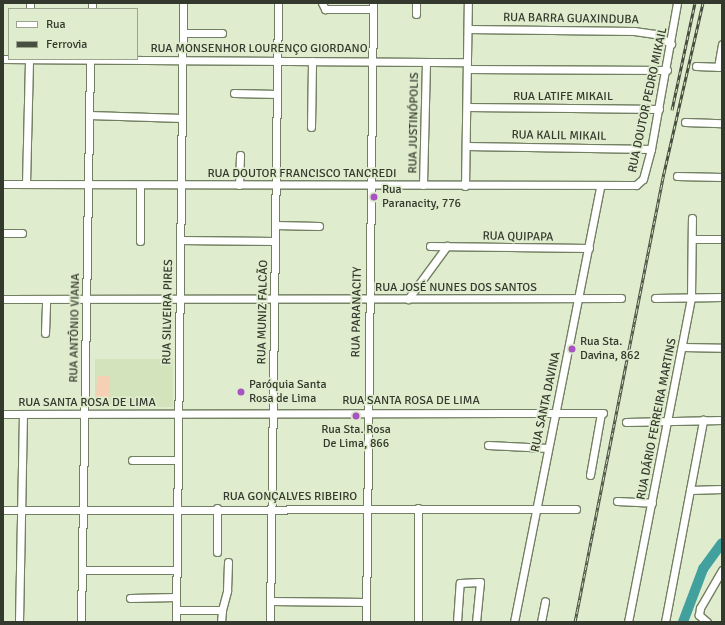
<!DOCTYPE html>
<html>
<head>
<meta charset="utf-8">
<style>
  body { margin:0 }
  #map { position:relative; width:725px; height:625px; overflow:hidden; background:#dfeccd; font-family:Signika,sans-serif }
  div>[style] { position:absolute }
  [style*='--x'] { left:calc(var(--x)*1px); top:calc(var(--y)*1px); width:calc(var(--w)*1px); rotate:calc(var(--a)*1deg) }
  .built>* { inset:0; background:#d3e4bd }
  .green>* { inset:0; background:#f6d0b4 }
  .river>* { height:10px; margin:-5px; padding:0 5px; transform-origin:5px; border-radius:5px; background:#42a19f }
  .roads { filter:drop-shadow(1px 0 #737f62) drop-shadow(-1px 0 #737f62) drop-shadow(0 1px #737f62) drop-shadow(0 -1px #737f62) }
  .minor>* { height:7px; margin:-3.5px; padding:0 3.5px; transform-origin:3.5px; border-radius:3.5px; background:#fff }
  .rail>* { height:3px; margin-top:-1.5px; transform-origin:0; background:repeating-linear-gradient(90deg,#dfeccd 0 4.5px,#484e40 0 9px); box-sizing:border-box; border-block:1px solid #484e40 }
  .dots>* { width:11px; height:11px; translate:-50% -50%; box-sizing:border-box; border:2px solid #dfeccd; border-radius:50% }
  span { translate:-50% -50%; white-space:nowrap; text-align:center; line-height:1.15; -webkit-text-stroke:3.5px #dfeccd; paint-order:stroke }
  .street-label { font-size:12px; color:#34392d }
  .poi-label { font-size:12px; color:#34392d }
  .left { translate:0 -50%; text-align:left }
  .frame { position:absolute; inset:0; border:4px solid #34392d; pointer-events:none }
  .legend { position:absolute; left:8px; top:8px; width:130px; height:52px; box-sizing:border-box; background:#dfeccd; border:1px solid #9ba48d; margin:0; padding:5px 7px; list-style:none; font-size:12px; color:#34392d }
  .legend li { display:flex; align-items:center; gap:8px; height:20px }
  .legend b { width:20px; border:1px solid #9ba48d }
</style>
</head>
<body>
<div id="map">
  <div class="built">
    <i style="clip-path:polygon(95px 359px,173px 359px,173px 407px,95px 407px)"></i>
  </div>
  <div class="green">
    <i style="clip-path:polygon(97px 376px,110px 376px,109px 398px,96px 397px)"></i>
  </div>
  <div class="river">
    <i style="--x:683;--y:622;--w:57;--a:-69.3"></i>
    <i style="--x:703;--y:569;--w:32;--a:-54"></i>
  </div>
  <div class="roads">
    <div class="minor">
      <i style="--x:322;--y:3;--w:7;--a:63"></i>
      <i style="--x:325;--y:9;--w:48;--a:0"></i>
      <i style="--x:30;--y:9;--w:6;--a:-90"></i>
      <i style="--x:92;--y:9;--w:6;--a:-90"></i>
      <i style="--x:416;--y:14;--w:11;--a:-90"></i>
      <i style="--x:468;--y:29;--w:166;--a:0.7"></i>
      <i style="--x:634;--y:31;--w:21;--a:8"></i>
      <i style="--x:655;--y:34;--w:19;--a:32"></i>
      <i style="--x:183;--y:33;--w:39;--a:0"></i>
      <i style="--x:3;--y:59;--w:464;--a:0.4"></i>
      <i style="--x:696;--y:66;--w:26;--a:2"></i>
      <i style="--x:718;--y:67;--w:23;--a:-80"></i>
      <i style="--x:467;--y:69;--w:200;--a:0.3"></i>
      <i style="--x:234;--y:93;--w:43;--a:1.3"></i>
      <i style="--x:467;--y:107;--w:192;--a:0.6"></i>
      <i style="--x:89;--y:115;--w:93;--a:1.8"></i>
      <i style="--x:685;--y:122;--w:37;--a:2"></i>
      <i style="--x:311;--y:127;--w:66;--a:-89.1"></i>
      <i style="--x:466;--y:146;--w:185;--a:0.9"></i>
      <i style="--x:677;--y:176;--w:45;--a:1.3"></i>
      <i style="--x:3;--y:184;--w:633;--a:0.09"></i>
      <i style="--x:636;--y:185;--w:9;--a:-41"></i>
      <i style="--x:643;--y:179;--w:31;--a:-75"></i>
      <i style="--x:651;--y:149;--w:148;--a:-79.9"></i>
      <i style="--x:26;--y:184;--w:125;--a:-88.6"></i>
      <i style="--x:140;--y:185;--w:56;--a:90"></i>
      <i style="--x:239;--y:185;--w:30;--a:-88"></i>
      <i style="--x:423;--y:185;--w:123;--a:-88.6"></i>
      <i style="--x:465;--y:186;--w:183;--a:-89.1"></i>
      <i style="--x:275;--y:225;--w:44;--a:1.3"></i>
      <i style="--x:3;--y:233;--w:19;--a:0"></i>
      <i style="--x:693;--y:239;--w:29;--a:0"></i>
      <i style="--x:180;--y:240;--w:94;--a:0.6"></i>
      <i style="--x:430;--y:246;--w:159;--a:0.7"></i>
      <i style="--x:655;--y:298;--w:67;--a:-0.9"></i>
      <i style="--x:3;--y:299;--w:618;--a:-0.09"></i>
      <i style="--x:408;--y:299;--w:66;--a:-53.7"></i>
      <i style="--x:45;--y:333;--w:34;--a:-88"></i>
      <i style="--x:683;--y:347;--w:39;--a:1"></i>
      <i style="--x:3;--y:414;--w:600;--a:-0.1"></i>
      <i style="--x:626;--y:422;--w:96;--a:-1.2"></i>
      <i style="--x:488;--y:445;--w:60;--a:2.9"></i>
      <i style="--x:132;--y:460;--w:46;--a:0"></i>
      <i style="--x:590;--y:475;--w:63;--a:-79.9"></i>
      <i style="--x:690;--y:490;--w:32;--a:-2"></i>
      <i style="--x:617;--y:501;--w:35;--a:3"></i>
      <i style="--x:217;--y:508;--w:44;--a:90"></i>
      <i style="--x:418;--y:508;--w:114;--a:90"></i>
      <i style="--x:3;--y:510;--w:573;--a:-0.1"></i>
      <i style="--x:82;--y:570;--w:95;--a:0"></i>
      <i style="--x:130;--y:598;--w:46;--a:-1.2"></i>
      <i style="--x:271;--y:601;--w:95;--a:0.6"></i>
      <i style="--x:176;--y:610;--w:46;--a:0"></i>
      <i style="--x:222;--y:610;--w:20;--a:-75"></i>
      <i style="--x:227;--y:591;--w:29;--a:-88"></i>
      <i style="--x:19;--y:622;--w:208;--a:-88.9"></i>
      <i style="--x:81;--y:622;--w:563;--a:-89.08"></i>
      <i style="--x:176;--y:622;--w:619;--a:-89.35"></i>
      <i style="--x:221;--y:622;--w:12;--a:-85"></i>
      <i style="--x:270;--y:622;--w:619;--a:-89.26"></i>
      <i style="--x:366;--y:622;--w:619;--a:-89.35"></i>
      <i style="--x:457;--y:622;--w:39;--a:-86"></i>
      <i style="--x:460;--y:583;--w:20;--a:-3"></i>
      <i style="--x:480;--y:582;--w:40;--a:95.7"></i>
      <i style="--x:514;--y:622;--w:444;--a:-78.8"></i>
      <i style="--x:541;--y:622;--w:21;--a:-79"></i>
      <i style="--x:628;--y:622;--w:331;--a:-79"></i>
      <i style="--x:691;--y:297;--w:79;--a:-89.3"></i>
      <i style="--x:665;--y:622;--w:206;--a:-79.3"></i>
      <i style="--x:707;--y:622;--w:11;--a:-139"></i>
      <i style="--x:699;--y:615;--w:7;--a:-82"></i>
      <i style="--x:700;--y:608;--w:44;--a:-59.9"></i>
    </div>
  </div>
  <div class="rail">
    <i style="--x:672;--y:110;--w:109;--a:-77.9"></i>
    <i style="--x:575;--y:622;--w:458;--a:-78.8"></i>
    <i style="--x:664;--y:173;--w:174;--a:-77.1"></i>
  </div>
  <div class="dots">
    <i style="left:374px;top:197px;background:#a753c2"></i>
    <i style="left:572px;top:349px;background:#a753c2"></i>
    <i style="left:241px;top:392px;background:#a753c2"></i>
    <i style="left:356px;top:416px;background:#a753c2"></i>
  </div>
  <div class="street-label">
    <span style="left:571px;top:19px;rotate:1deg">RUA BARRA GUAXINDUBA</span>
    <span style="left:259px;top:49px">RUA MONSENHOR LOURENÇO GIORDANO</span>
    <span style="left:563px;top:97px">RUA LATIFE MIKAIL</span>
    <span style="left:648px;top:100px;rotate:-78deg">RUA DOUTOR PEDRO MIKAIL</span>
    <span style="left:414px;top:123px;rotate:-89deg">RUA JUSTINÓPOLIS</span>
    <span style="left:559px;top:136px;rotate:1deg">RUA KALIL MIKAIL</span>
    <span style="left:302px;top:174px">RUA DOUTOR FRANCISCO TANCREDI</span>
    <span style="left:518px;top:237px;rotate:1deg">RUA QUIPAPA</span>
    <span style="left:456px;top:288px">RUA JOSÉ NUNES DOS SANTOS</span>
    <span style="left:168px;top:312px;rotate:-89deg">RUA SILVEIRA PIRES</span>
    <span style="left:263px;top:312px;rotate:-89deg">RUA MUNIZ FALCÃO</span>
    <span style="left:357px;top:312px;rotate:-89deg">RUA PARANACITY</span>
    <span style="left:75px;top:328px;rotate:-89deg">RUA ANTÔNIO VIANA</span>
    <span style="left:411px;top:401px">RUA SANTA ROSA DE LIMA</span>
    <span style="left:546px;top:402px;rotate:-78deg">RUA SANTA DAVINA</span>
    <span style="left:87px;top:403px">RUA SANTA ROSA DE LIMA</span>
    <span style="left:657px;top:419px;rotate:-79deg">RUA DÁRIO FERREIRA MARTINS</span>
    <span style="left:290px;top:497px">RUA GONÇALVES RIBEIRO</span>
  </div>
  <div class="poi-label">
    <span class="left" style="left:382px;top:197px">Rua<br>Paranacity, 776</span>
    <span class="left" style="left:580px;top:349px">Rua Sta.<br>Davina, 862</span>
    <span class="left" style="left:249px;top:392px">Paróquia Santa<br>Rosa de Lima</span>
    <span style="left:356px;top:437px">Rua Sta. Rosa<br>De Lima, 866</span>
  </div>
  <div class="frame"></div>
  <ul class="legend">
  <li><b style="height:5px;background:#fff"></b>Rua</li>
  <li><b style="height:5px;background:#484e40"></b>Ferrovia</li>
  </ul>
</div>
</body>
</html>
